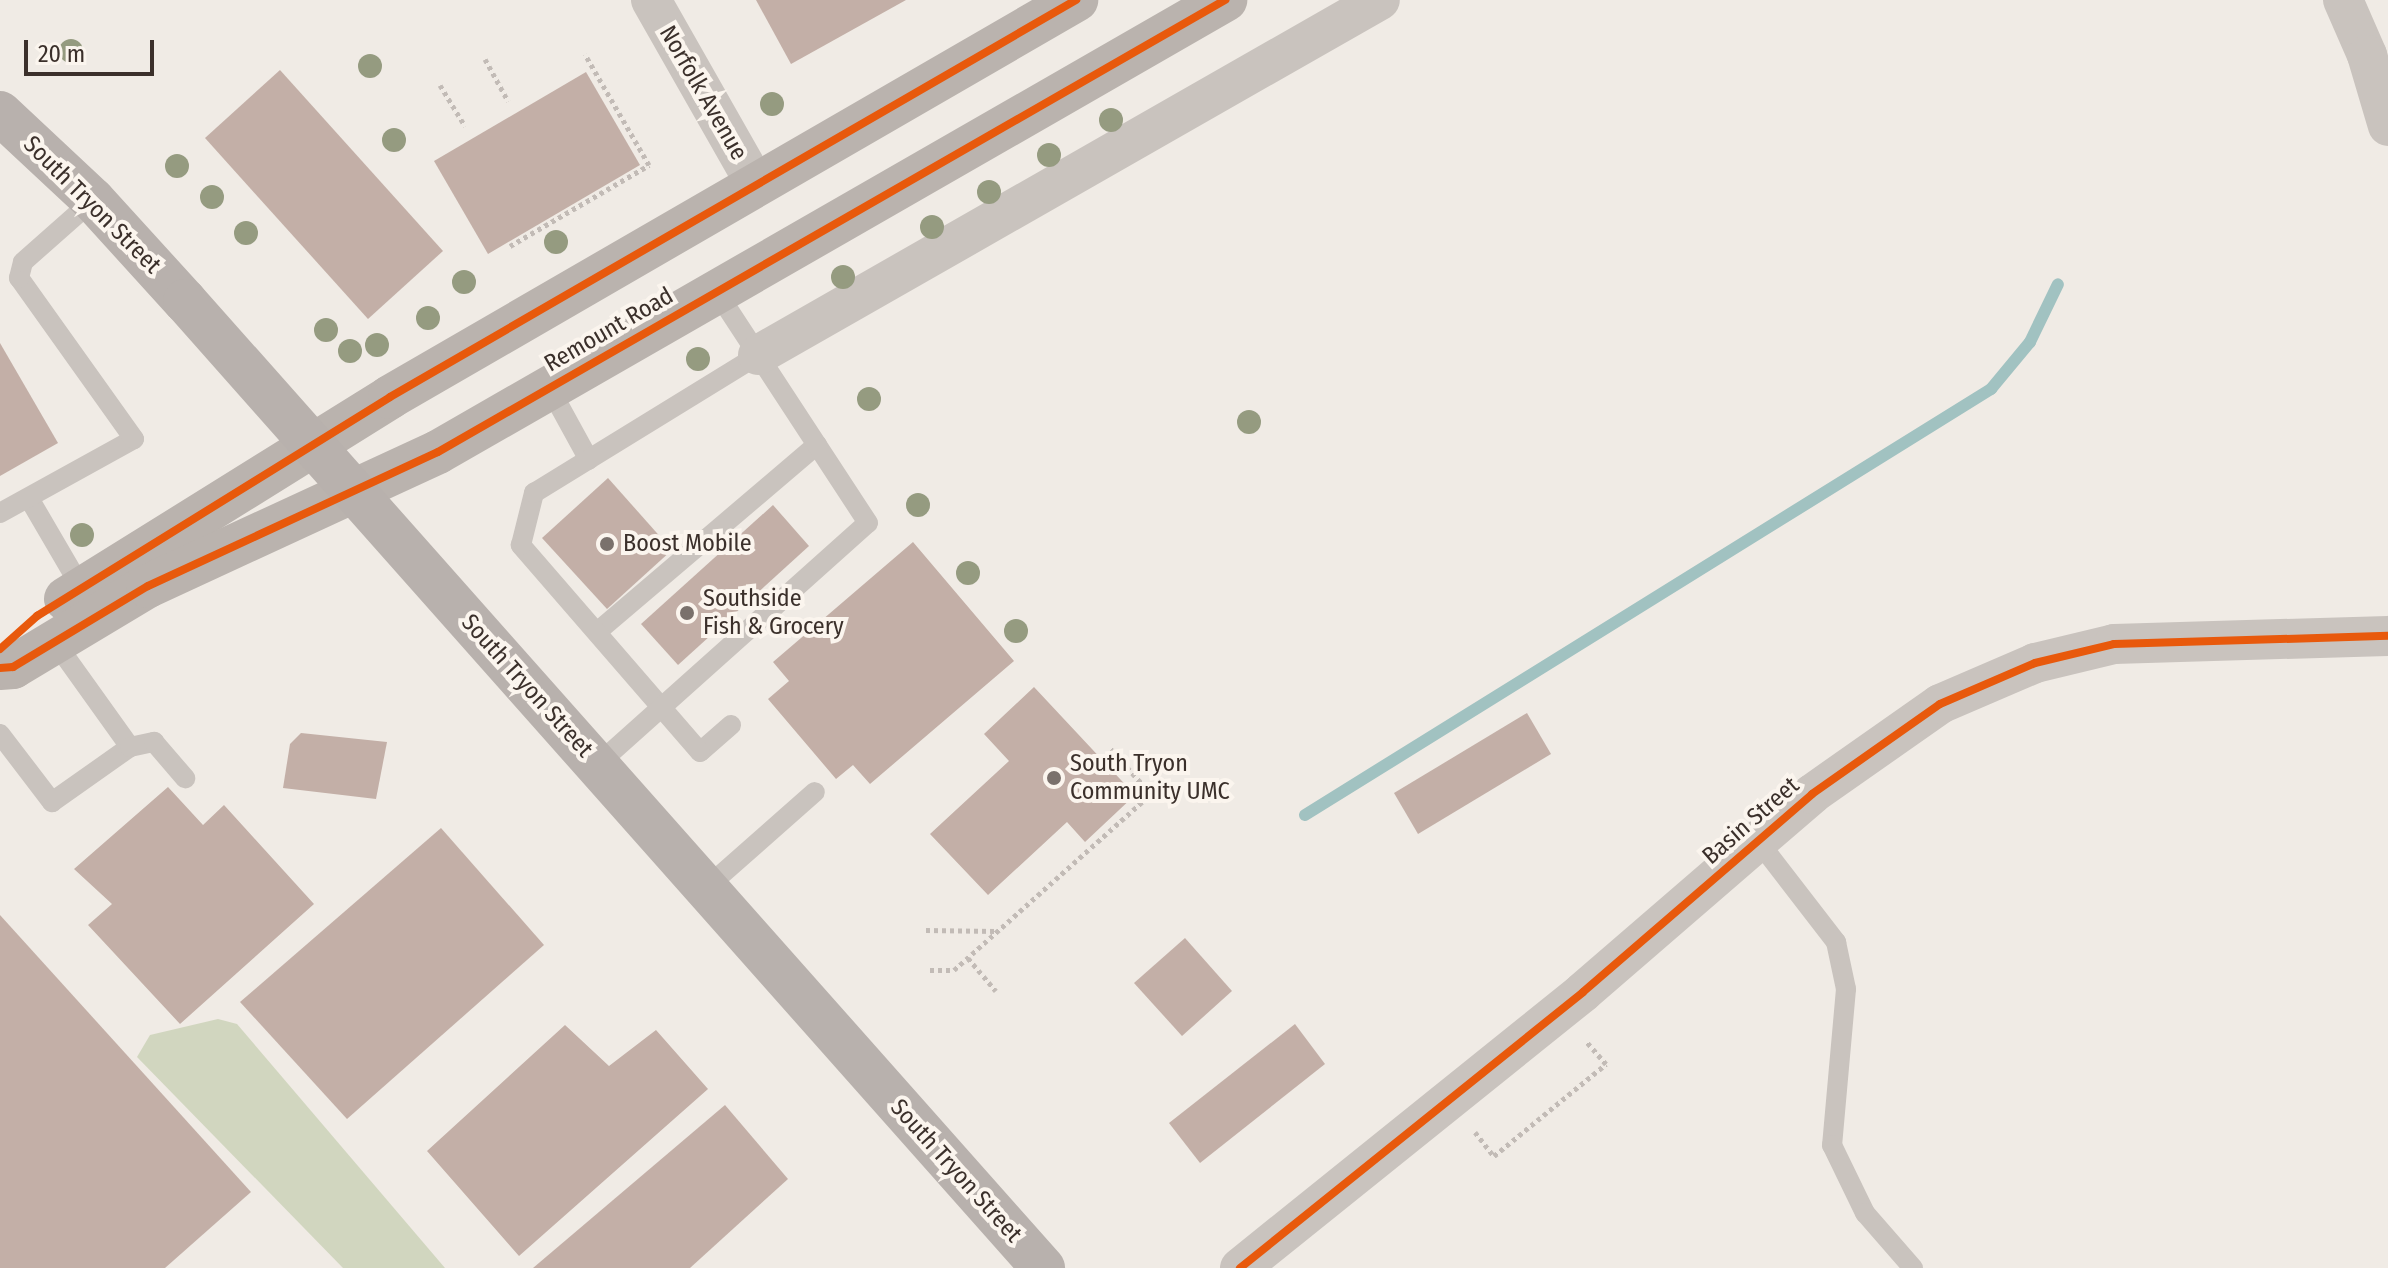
<!DOCTYPE html>
<html>
<head>
<meta charset="utf-8">
<style>
  body { margin:0 }
  #map { position:relative; width:2388px; height:1268px; overflow:hidden; background:#f0ebe5; font-family:"Fira Sans Condensed",sans-serif }
  div>[style] { position:absolute }
  [style*='--x'] { left:calc(var(--x)*1px); top:calc(var(--y)*1px); width:calc(var(--w)*1px); rotate:calc(var(--a)*1deg) }
  .green>* { inset:0; background:#d1d6bf }
  .stream>* { height:12px; margin:-6px; padding:0 6px; transform-origin:6px; border-radius:6px; background:#a1c2c1 }
  .building>* { inset:0; background:#c3afa7 }
  .path>* { height:5px; margin-top:-2.5px; transform-origin:0; background:repeating-linear-gradient(90deg,#c2bbb6 0 4px,transparent 0 8px) }
  .service>* { height:20px; margin:-10px; padding:0 10px; transform-origin:10px; border-radius:10px; background:#c9c3be }
  .minor>* { height:40px; margin:-20px; padding:0 20px; transform-origin:20px; border-radius:20px; background:#c9c3be }
  .secondary>* { height:44px; margin:-22px; padding:0 22px; transform-origin:22px; border-radius:22px; background:#bab3ae }
  .primary>* { height:44px; margin:-22px; padding:0 22px; transform-origin:22px; border-radius:22px; background:#b8b1ad }
  .cycleway>* { height:8px; margin:-4px; padding:0 4px; transform-origin:4px; border-radius:4px; background:#e8590c }
  .trees>* { width:24px; height:24px; margin:-12px; border-radius:50%; background:#959b80 }
  .dots>* { width:22px; height:22px; translate:-50% -50%; box-sizing:border-box; border:4px solid #fbf5ee; border-radius:50% }
  span { translate:-50% -50%; white-space:nowrap; text-align:center; line-height:1.15; -webkit-text-stroke:8px #fbf5ee; paint-order:stroke }
  .street-label { font-size:24px; color:#3b302b }
  .poi-label { font-size:24px; color:#3b302b }
  .left { translate:0 -50%; text-align:left }
  .scale { position:absolute; left:24px; top:40px; width:130px; height:36px; box-sizing:border-box; border:4px solid #3b302b; border-top:0; padding-left:10px; font-size:24px; line-height:28px; white-space:nowrap; color:#3b302b; -webkit-text-stroke:6px #fbf5ee; paint-order:stroke }
</style>
</head>
<body>
<div id="map">
  <div class="green">
    <i style="clip-path:polygon(218px 1019px,237px 1024px,445px 1268px,343px 1268px,137px 1057px,150px 1035px)"></i>
  </div>
  <div class="stream">
    <i style="--x:1305;--y:815;--w:808;--a:-31.84"></i>
    <i style="--x:1991;--y:389;--w:61;--a:-50.3"></i>
    <i style="--x:2030;--y:342;--w:64;--a:-64.2"></i>
  </div>
  <div class="building">
    <i style="clip-path:polygon(756px 0,906px 0,791px 64px)"></i>
    <i style="clip-path:polygon(280px 70px,443px 251px,368px 319px,205px 138px)"></i>
    <i style="clip-path:polygon(586px 72px,640px 165px,488px 254px,434px 161px)"></i>
    <i style="clip-path:polygon(0 343px,58px 443px,0 476px)"></i>
    <i style="clip-path:polygon(608px 478px,672px 550px,607px 609px,542px 538px)"></i>
    <i style="clip-path:polygon(773px 505px,809px 546px,678px 665px,641px 624px)"></i>
    <i style="clip-path:polygon(913px 542px,1014px 661px,870px 784px,853px 765px,836px 779px,768px 699px,789px 681px,773px 662px)"></i>
    <i style="clip-path:polygon(1034px 687px,1135px 795px,1085px 842px,1067px 822px,988px 895px,930px 834px,1009px 761px,984px 734px)"></i>
    <i style="clip-path:polygon(1527px 713px,1551px 754px,1418px 834px,1394px 793px)"></i>
    <i style="clip-path:polygon(301px 733px,387px 742px,376px 799px,283px 788px,290px 744px)"></i>
    <i style="clip-path:polygon(168px 787px,203px 825px,224px 805px,314px 904px,180px 1024px,88px 925px,112px 904px,74px 869px)"></i>
    <i style="clip-path:polygon(441px 828px,544px 945px,347px 1119px,240px 1002px)"></i>
    <i style="clip-path:polygon(0 915px,251px 1192px,165px 1268px,0 1268px)"></i>
    <i style="clip-path:polygon(1185px 938px,1232px 991px,1182px 1036px,1134px 983px)"></i>
    <i style="clip-path:polygon(1295px 1024px,1325px 1064px,1200px 1163px,1169px 1123px)"></i>
    <i style="clip-path:polygon(565px 1025px,609px 1066px,656px 1030px,708px 1089px,519px 1256px,427px 1151px)"></i>
    <i style="clip-path:polygon(725px 1105px,788px 1179px,690px 1268px,533px 1268px)"></i>
  </div>
  <div class="path">
    <i style="--x:485;--y:59;--w:48;--a:61.3"></i>
    <i style="--x:440;--y:85;--w:48;--a:58.6"></i>
    <i style="--x:510;--y:246;--w:161;--a:-30.2"></i>
    <i style="--x:649;--y:165;--w:128;--a:-120"></i>
    <i style="--x:926;--y:930;--w:70;--a:0.8"></i>
    <i style="--x:968;--y:958;--w:43;--a:49.7"></i>
    <i style="--x:930;--y:970;--w:24;--a:0"></i>
    <i style="--x:954;--y:970;--w:264;--a:-41.8"></i>
    <i style="--x:1151;--y:794;--w:63;--a:-131.8"></i>
    <i style="--x:1475;--y:1132;--w:31;--a:52"></i>
    <i style="--x:1494;--y:1156;--w:145;--a:-39.4"></i>
    <i style="--x:1606;--y:1064;--w:30;--a:-131"></i>
  </div>
  <div class="service">
    <i style="--x:549;--y:387;--w:83;--a:61.3"></i>
    <i style="--x:30;--y:500;--w:103;--a:59.7"></i>
    <i style="--x:0;--y:513;--w:153;--a:-28.9"></i>
    <i style="--x:134;--y:439;--w:198;--a:-125.5"></i>
    <i style="--x:19;--y:278;--w:16;--a:-76"></i>
    <i style="--x:23;--y:262;--w:94;--a:-41.5"></i>
    <i style="--x:597;--y:632;--w:289;--a:-40.4"></i>
    <i style="--x:731;--y:725;--w:41;--a:138.9"></i>
    <i style="--x:700;--y:752;--w:274;--a:-130.9"></i>
    <i style="--x:521;--y:545;--w:54;--a:-76"></i>
    <i style="--x:534;--y:493;--w:263;--a:-31.6"></i>
    <i style="--x:0;--y:734;--w:86;--a:52.6"></i>
    <i style="--x:52;--y:802;--w:95;--a:-35.2"></i>
    <i style="--x:130;--y:747;--w:130;--a:-125.6"></i>
    <i style="--x:130;--y:747;--w:25;--a:-12"></i>
    <i style="--x:154;--y:742;--w:48;--a:49.3"></i>
    <i style="--x:597;--y:765;--w:363;--a:-41.8"></i>
    <i style="--x:868;--y:523;--w:277;--a:-123.2"></i>
    <i style="--x:1758;--y:841;--w:128;--a:52.3"></i>
    <i style="--x:1836;--y:942;--w:48;--a:78"></i>
    <i style="--x:1846;--y:989;--w:157;--a:95.1"></i>
    <i style="--x:1832;--y:1145;--w:76;--a:64.1"></i>
    <i style="--x:1865;--y:1213;--w:73;--a:48.9"></i>
    <i style="--x:706;--y:888;--w:145;--a:-41.4"></i>
  </div>
  <div class="minor">
    <i style="--x:651;--y:0;--w:213;--a:60.4"></i>
    <i style="--x:2343;--y:0;--w:60;--a:66.4"></i>
    <i style="--x:2367;--y:55;--w:74;--a:73.5"></i>
    <i style="--x:758;--y:355;--w:716;--a:-29.72"></i>
    <i style="--x:1240;--y:1268;--w:440;--a:-38.8"></i>
    <i style="--x:1583;--y:992;--w:303;--a:-40.8"></i>
    <i style="--x:1812;--y:794;--w:156;--a:-35.1"></i>
    <i style="--x:1940;--y:704;--w:103;--a:-23.3"></i>
    <i style="--x:2035;--y:663;--w:81;--a:-13.5"></i>
    <i style="--x:2114;--y:644;--w:274;--a:-1.7"></i>
  </div>
  <div class="secondary">
    <i style="--x:66;--y:599;--w:382;--a:-31.9"></i>
    <i style="--x:390;--y:397;--w:793;--a:-30.06"></i>
    <i style="--x:0;--y:668;--w:13;--a:-4"></i>
    <i style="--x:13;--y:667;--w:157;--a:-31"></i>
    <i style="--x:148;--y:586;--w:319;--a:-24.8"></i>
    <i style="--x:438;--y:452;--w:908;--a:-29.87"></i>
  </div>
  <div class="primary">
    <i style="--x:0;--y:113;--w:127;--a:43.1"></i>
    <i style="--x:93;--y:200;--w:137;--a:47.7"></i>
    <i style="--x:185;--y:301;--w:1293;--a:48.42"></i>
  </div>
  <div class="cycleway">
    <i style="--x:0;--y:649;--w:50;--a:-41.7"></i>
    <i style="--x:37;--y:616;--w:415;--a:-31.8"></i>
    <i style="--x:390;--y:397;--w:793;--a:-30.06"></i>
    <i style="--x:0;--y:668;--w:13;--a:-4"></i>
    <i style="--x:13;--y:667;--w:157;--a:-31"></i>
    <i style="--x:148;--y:586;--w:319;--a:-24.8"></i>
    <i style="--x:438;--y:452;--w:908;--a:-29.87"></i>
    <i style="--x:1240;--y:1268;--w:440;--a:-38.8"></i>
    <i style="--x:1583;--y:992;--w:303;--a:-40.8"></i>
    <i style="--x:1812;--y:794;--w:156;--a:-35.1"></i>
    <i style="--x:1940;--y:704;--w:103;--a:-23.3"></i>
    <i style="--x:2035;--y:663;--w:81;--a:-13.5"></i>
    <i style="--x:2114;--y:644;--w:274;--a:-1.7"></i>
  </div>
  <div class="trees">
    <i style="left:71px;top:51px"></i>
    <i style="left:370px;top:66px"></i>
    <i style="left:772px;top:104px"></i>
    <i style="left:1111px;top:120px"></i>
    <i style="left:394px;top:140px"></i>
    <i style="left:1049px;top:155px"></i>
    <i style="left:177px;top:166px"></i>
    <i style="left:989px;top:192px"></i>
    <i style="left:212px;top:197px"></i>
    <i style="left:932px;top:227px"></i>
    <i style="left:246px;top:233px"></i>
    <i style="left:556px;top:242px"></i>
    <i style="left:843px;top:277px"></i>
    <i style="left:464px;top:282px"></i>
    <i style="left:428px;top:318px"></i>
    <i style="left:326px;top:330px"></i>
    <i style="left:377px;top:345px"></i>
    <i style="left:350px;top:351px"></i>
    <i style="left:698px;top:359px"></i>
    <i style="left:869px;top:399px"></i>
    <i style="left:1249px;top:422px"></i>
    <i style="left:918px;top:505px"></i>
    <i style="left:82px;top:535px"></i>
    <i style="left:968px;top:573px"></i>
    <i style="left:1016px;top:631px"></i>
  </div>
  <div class="dots">
    <i style="left:607px;top:544px;background:#7a716c"></i>
    <i style="left:687px;top:613px;background:#7a716c"></i>
    <i style="left:1054px;top:778px;background:#7a716c"></i>
  </div>
  <div class="street-label">
    <span style="left:703px;top:93px;rotate:60deg">Norfolk Avenue</span>
    <span style="left:92px;top:205px;rotate:45deg">South Tryon Street</span>
    <span style="left:609px;top:330px;rotate:-30deg">Remount Road</span>
    <span style="left:527px;top:686px;rotate:48deg">South Tryon Street</span>
    <span style="left:1751px;top:821px;rotate:-41deg">Basin Street</span>
    <span style="left:956px;top:1171px;rotate:48deg">South Tryon Street</span>
  </div>
  <div class="poi-label">
    <span class="left" style="left:623px;top:544px">Boost Mobile</span>
    <span class="left" style="left:703px;top:613px">Southside<br>Fish &amp; Grocery</span>
    <span class="left" style="left:1070px;top:778px">South Tryon<br>Community UMC</span>
  </div>
  <div class="scale">20 m</div>
</div>
</body>
</html>
